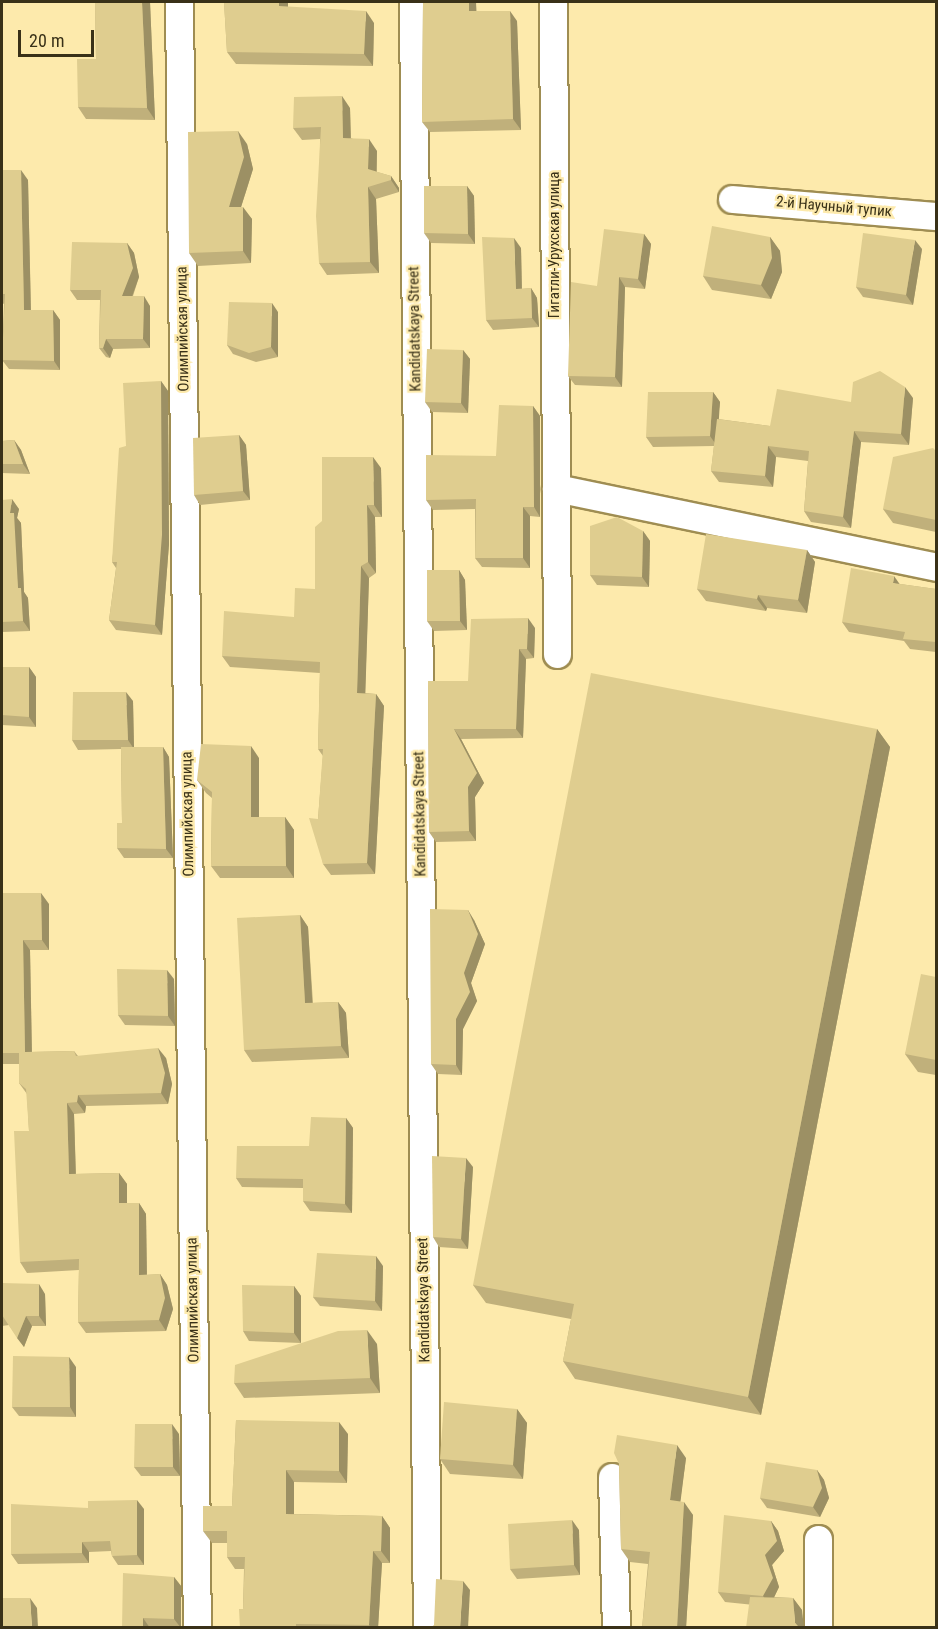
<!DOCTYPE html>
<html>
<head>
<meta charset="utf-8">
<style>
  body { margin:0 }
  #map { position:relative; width:938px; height:1629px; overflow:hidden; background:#fdeaac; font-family:"Roboto Condensed",sans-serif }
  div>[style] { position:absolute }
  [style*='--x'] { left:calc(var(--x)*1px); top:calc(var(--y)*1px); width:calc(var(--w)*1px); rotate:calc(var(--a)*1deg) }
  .roads { filter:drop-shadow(2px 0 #9f8d52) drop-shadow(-2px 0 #9f8d52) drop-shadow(0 2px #9f8d52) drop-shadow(0 -2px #9f8d52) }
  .minor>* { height:27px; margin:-13.5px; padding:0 13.5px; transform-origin:13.5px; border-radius:13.5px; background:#fff }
  .wall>* { inset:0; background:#c0b07b }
  .shaded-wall>* { inset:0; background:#9c9064 }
  .building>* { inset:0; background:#dfcd8f }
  span { translate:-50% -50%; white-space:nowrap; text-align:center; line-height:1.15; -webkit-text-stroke:4.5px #fdeaac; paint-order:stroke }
  .street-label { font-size:15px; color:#393118 }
  .frame { position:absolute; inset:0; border:3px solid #393118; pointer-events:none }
  .scale { position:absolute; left:18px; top:30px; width:76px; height:27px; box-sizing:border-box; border:3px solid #393118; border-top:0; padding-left:8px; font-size:18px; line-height:21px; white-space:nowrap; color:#393118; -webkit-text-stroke:4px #fdeaac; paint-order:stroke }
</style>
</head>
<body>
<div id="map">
  <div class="roads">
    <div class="minor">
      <i style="--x:179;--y:2;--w:1626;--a:89.37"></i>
      <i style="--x:413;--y:2;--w:1626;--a:89.51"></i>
      <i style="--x:553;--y:2;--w:652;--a:89.65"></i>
      <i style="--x:732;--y:199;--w:205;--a:4.8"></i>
      <i style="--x:556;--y:488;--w:388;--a:11.7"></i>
      <i style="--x:612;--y:1477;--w:151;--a:88.5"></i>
      <i style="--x:818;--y:1628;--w:89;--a:-90"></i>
    </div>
  </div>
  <div class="wall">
    <i style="clip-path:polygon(95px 2px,150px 2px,155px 120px,86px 119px,78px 107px,96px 59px)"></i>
    <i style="clip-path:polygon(224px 2px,288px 2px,288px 7px,374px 23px,373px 66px,236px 64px,227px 52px)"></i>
    <i style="clip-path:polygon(423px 2px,476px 2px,476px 11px,517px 21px,521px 130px,430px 132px,422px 122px)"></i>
    <i style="clip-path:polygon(350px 108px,351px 138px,377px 151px,377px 172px,391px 176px,399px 188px,399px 192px,376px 199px,379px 273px,327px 275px,319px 263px,320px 139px,302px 140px,293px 128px)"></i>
    <i style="clip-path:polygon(247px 144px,253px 169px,241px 207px,252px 219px,251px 263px,198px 266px,189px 253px)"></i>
    <i style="clip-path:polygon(2px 170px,28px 180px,31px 310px,53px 310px,60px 320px,60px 370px,9px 369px,2px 360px,4px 304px,2px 303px)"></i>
    <i style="clip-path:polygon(467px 186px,474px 196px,475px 244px,431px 243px,424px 233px)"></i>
    <i style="clip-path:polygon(644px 234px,651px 244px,645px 289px,625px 287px,622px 387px,575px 385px,568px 376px,597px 286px)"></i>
    <i style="clip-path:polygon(770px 237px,780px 251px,782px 272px,771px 299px,712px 290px,703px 276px)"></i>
    <i style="clip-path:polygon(127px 243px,134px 253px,139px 277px,133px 296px,150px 306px,150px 348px,113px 349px,110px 358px,106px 357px,99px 348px,100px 300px,77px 300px,70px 290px)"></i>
    <i style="clip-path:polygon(521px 248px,522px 289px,531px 288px,537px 298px,539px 327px,493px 330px,486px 320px)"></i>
    <i style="clip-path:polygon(922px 249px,913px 305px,863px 297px,856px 287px)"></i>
    <i style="clip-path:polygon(278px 312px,278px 357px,256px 362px,233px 354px,227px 345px)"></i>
    <i style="clip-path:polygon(463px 350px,470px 359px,468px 413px,432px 412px,425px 402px)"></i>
    <i style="clip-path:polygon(161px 381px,168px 391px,169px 544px,162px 635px,116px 630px,109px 620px,116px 568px,112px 562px,126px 446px)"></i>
    <i style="clip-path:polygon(713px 392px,720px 402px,718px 419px,770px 426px,851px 402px,913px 398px,909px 445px,861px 442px,851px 528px,811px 522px,804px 511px,808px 461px,776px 457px,773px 487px,719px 482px,711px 471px,714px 446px,653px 447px,646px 437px)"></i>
    <i style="clip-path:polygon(533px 406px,540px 416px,540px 517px,530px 516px,530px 568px,482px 567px,475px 558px,475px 509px,433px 510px,426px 500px,496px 456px)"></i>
    <i style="clip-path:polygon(239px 435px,246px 445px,250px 500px,200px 505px,194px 495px)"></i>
    <i style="clip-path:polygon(14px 440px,21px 450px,30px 474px,2px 473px,2px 441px)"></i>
    <i style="clip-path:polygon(936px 451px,936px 532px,893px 523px,883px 509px)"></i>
    <i style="clip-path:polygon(381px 468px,382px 517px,375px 517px,376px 573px,369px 578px,365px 693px,376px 694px,384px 706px,375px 874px,331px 875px,323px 864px,318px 819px,323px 756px,318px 749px,320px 673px,230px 667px,222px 656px,294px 617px,315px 589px)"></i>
    <i style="clip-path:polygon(2px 500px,19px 509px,17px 518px,21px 523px,24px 592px,28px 598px,30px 631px,2px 632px)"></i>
    <i style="clip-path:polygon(643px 531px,650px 541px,649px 587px,597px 585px,590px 575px)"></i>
    <i style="clip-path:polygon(807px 550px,815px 562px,807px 613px,767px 608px,766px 611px,706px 601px,697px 589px)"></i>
    <i style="clip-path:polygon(459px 570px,465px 580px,467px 630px,434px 631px,427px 621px)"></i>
    <i style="clip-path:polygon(900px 584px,936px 589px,936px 652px,910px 649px,904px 641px,849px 632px,842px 622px)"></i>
    <i style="clip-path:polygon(535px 628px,534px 658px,526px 659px,523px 738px,461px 739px,484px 783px,475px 797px,476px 841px,436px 842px,429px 832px,428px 681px,468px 681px)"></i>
    <i style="clip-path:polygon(2px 667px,29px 667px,36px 677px,36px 727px,2px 725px)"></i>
    <i style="clip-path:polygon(133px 701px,134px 747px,163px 747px,169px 757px,173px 858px,124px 858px,117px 848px,122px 823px,121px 749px,78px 750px,72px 740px)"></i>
    <i style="clip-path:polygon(877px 729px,890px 747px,761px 1415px,575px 1379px,563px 1361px,571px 1319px,486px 1303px,473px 1285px)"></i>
    <i style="clip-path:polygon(259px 758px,259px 817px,285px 817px,294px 830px,294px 878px,220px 878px,211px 866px,212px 798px,206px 793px,197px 780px)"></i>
    <i style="clip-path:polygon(2px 893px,49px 904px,49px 950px,30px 950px,32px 1052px,74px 1051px,78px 1056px,166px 1058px,172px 1084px,168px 1104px,86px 1106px,85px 1113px,74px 1114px,76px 1174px,119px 1173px,127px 1184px,127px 1203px,139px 1203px,146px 1214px,147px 1275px,160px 1274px,167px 1285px,173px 1309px,166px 1331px,86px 1333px,78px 1322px,79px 1270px,27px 1273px,20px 1262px,29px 1131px,27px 1094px,19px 1083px,19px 1064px,2px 1064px)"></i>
    <i style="clip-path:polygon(300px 915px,308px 927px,313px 1003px,338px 1002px,346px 1013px,349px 1058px,252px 1062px,244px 1050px)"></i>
    <i style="clip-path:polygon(474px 920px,485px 944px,471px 983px,477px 1001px,463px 1029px,462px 1075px,438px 1074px,431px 1064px)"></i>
    <i style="clip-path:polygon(936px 977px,936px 1075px,918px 1072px,905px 1054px)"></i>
    <i style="clip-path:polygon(174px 979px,175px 1026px,125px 1025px,118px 1015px)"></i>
    <i style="clip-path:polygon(346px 1118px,353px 1128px,352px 1213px,310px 1211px,303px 1201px,303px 1188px,242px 1187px,236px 1178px,309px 1146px)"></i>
    <i style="clip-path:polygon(473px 1167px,468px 1249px,439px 1247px,433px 1237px)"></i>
    <i style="clip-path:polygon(383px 1266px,382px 1311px,320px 1306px,313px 1297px)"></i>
    <i style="clip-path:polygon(2px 1283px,45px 1294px,46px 1326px,32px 1326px,24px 1347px,9px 1325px,2px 1326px)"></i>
    <i style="clip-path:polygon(294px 1286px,301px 1296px,301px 1343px,249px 1341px,243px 1331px)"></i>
    <i style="clip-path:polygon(377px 1344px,380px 1393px,244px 1398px,234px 1383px)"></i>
    <i style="clip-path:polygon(76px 1367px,76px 1417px,19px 1416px,12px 1407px)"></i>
    <i style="clip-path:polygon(517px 1409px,527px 1423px,523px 1479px,450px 1474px,440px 1459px)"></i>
    <i style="clip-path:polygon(236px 1420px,348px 1434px,347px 1483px,294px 1482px,294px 1514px,382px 1516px,390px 1528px,390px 1563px,382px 1563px,378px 1628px,240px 1628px,243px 1609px,244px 1569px,235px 1569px,227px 1557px,227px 1543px,212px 1543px,203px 1531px,232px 1506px)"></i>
    <i style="clip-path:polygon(179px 1434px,180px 1476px,141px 1476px,134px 1467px)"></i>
    <i style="clip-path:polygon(686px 1458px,680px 1502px,693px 1515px,686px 1628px,642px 1628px,648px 1564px,630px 1562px,621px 1549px,619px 1464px)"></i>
    <i style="clip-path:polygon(817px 1470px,824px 1480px,829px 1498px,820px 1517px,767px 1508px,760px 1498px)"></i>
    <i style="clip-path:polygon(88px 1508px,144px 1509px,144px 1565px,118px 1565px,112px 1556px,111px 1551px,89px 1552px,89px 1563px,18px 1564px,11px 1554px)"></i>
    <i style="clip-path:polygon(771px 1521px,778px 1531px,784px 1551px,772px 1565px,779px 1587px,774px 1597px,793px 1598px,802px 1610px,725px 1602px,718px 1592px)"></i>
    <i style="clip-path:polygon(579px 1530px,580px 1575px,517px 1579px,510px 1569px)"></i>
    <i style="clip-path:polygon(174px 1577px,181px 1586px,181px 1628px,122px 1628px)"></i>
  </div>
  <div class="shaded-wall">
    <i style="clip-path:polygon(142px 2px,150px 2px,155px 120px,147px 108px)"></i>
    <i style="clip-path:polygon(279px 2px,288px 2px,288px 18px,279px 6px)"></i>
    <i style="clip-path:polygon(469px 2px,476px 2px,477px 22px,469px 11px)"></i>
    <i style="clip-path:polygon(366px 11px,374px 23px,373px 66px,364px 54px)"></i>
    <i style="clip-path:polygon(510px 11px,517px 21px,521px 130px,513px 119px)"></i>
    <i style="clip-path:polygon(342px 96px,350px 108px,351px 150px,343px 138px)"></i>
    <i style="clip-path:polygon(238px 131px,247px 144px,253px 169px,237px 220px,229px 207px)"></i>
    <i style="clip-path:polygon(369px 139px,377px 151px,376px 181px,368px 169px)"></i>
    <i style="clip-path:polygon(21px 170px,28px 180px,31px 319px,24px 310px)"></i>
    <i style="clip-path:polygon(391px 176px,399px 188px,399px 192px,391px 180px)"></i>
    <i style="clip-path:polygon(467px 186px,474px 196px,475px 244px,468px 234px)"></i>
    <i style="clip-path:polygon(368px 187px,376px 199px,379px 273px,370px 262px)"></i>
    <i style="clip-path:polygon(243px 207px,252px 219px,251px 263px,243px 251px)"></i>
    <i style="clip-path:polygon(644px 234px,651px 244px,645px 289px,638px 279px)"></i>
    <i style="clip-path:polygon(770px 237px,780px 251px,782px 272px,771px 299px,761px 285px)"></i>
    <i style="clip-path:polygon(514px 238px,521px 248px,522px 299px,516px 289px)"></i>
    <i style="clip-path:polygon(915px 240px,922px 249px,913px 305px,906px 295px)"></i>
    <i style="clip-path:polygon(127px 243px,134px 253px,139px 277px,129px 305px,122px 296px)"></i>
    <i style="clip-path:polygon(619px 277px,625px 287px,622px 387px,615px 377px)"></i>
    <i style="clip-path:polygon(531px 288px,537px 298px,539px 327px,532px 318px)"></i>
    <i style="clip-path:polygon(144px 296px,150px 306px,150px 348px,143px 339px)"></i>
    <i style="clip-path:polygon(272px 303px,278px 312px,278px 357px,271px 347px)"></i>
    <i style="clip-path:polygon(53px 310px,60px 320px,60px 370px,54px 361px)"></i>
    <i style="clip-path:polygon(106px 339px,113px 349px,110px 358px,103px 348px)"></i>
    <i style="clip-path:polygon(463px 350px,470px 359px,468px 413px,461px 403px)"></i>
    <i style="clip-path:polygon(161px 381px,168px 391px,169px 544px,162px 635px,155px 625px)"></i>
    <i style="clip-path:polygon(905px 387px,913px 398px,909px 445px,901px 434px)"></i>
    <i style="clip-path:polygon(713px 392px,720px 402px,717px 446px,710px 436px)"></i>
    <i style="clip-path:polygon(533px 406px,540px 416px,540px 517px,534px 507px)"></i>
    <i style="clip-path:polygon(854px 431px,861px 442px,851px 528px,843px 517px)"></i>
    <i style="clip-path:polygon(239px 435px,246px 445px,250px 500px,243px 491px)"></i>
    <i style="clip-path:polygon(14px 440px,21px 450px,30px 474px,23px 464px)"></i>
    <i style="clip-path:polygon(768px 446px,776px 457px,773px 487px,765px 476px)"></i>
    <i style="clip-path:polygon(373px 457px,381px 468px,382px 517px,374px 505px)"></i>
    <i style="clip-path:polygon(12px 499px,19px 509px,17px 518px,21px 523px,24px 592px,28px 598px,30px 631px,23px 621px,18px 588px,10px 513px)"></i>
    <i style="clip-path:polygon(367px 505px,375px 517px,376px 573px,368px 562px)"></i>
    <i style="clip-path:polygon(523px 507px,530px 516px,530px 568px,523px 558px)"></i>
    <i style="clip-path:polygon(643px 531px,650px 541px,649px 587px,642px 577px)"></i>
    <i style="clip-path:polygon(807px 550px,815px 562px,807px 613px,798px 600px)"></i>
    <i style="clip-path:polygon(361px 566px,369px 578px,365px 704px,357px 693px)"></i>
    <i style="clip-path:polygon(459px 570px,465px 580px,467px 630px,460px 621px)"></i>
    <i style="clip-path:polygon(894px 576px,901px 586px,893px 583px)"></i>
    <i style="clip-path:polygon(758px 595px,767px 608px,766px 611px,757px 599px)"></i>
    <i style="clip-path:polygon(528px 618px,535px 628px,534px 658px,527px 649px)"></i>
    <i style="clip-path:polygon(519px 649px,526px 659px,523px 738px,516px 729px)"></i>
    <i style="clip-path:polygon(29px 667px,36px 677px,36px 727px,29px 717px)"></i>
    <i style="clip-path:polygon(126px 692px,133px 701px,134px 749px,128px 740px)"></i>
    <i style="clip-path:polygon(376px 694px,384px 706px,375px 874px,367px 863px)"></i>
    <i style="clip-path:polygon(454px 729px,461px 739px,484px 783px,475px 797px,476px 841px,469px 831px)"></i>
    <i style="clip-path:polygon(877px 729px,890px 747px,761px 1415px,748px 1397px)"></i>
    <i style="clip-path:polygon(251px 746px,259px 758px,259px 829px,251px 817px)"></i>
    <i style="clip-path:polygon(163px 747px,169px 757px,173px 858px,166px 849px)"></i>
    <i style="clip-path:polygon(285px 817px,294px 830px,294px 878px,286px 866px)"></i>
    <i style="clip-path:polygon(41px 893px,49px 904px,49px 950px,42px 940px)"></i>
    <i style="clip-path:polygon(468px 910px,474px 920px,485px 944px,471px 983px,477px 1001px,463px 1029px,462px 1075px,456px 1065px,456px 1019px,464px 973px)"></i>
    <i style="clip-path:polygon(300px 915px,308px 927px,313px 1015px,305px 1003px)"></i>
    <i style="clip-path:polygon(23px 940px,30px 950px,32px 1063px,25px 1052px)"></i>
    <i style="clip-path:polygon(167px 970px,174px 979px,175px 1026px,168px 1016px)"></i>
    <i style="clip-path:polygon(338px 1002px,346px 1013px,349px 1058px,341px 1046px)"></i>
    <i style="clip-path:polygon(158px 1048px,166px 1058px,172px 1084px,168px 1104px,161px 1093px)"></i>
    <i style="clip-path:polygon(78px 1095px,86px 1106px,85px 1113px,77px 1102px)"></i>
    <i style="clip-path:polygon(67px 1103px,74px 1114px,76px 1184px,69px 1174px)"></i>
    <i style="clip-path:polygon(346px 1118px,353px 1128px,352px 1213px,345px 1204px)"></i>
    <i style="clip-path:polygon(466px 1158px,473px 1167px,468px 1249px,461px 1239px)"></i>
    <i style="clip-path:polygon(119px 1173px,127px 1184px,127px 1214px,119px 1203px)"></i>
    <i style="clip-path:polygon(139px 1203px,146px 1214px,147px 1286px,139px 1275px)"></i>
    <i style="clip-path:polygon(376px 1256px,383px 1266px,382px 1311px,375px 1301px)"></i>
    <i style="clip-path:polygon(160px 1274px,167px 1285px,173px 1309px,166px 1331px,159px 1320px)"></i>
    <i style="clip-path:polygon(39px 1284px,45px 1294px,46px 1326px,39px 1316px)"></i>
    <i style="clip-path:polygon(294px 1286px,301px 1296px,301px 1343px,294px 1333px)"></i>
    <i style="clip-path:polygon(26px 1316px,32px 1326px,24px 1347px,17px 1338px)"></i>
    <i style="clip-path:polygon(367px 1330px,377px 1344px,380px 1393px,370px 1378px)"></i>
    <i style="clip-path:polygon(69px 1357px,76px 1367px,76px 1417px,70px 1407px)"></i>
    <i style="clip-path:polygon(517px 1409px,527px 1423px,523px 1479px,513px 1465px)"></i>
    <i style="clip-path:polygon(339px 1422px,348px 1434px,347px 1483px,339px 1471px)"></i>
    <i style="clip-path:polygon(172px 1424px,179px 1434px,180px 1476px,173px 1467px)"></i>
    <i style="clip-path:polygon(677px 1445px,686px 1458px,679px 1513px,670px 1500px)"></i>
    <i style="clip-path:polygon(286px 1470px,294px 1482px,294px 1526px,286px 1514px)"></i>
    <i style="clip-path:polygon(817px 1470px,824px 1480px,829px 1498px,820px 1517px,813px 1507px)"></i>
    <i style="clip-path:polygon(137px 1500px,144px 1509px,144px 1565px,137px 1555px)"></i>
    <i style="clip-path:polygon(684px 1502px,693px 1515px,686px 1628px,677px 1628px)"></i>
    <i style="clip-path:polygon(382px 1516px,390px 1528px,390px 1563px,381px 1551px)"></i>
    <i style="clip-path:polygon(572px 1520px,579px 1530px,580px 1575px,574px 1565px)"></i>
    <i style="clip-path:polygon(771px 1521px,778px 1531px,784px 1551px,772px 1565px,779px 1587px,770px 1606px,763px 1596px,765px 1555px)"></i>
    <i style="clip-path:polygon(82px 1542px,89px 1552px,89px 1563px,82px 1553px)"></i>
    <i style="clip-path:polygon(373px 1551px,382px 1563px,378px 1628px,371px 1628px,369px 1625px)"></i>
    <i style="clip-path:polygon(174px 1577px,181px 1586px,181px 1628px,174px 1619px)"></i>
    <i style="clip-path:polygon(463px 1581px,470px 1590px,468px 1628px,460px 1628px)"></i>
    <i style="clip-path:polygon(30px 1598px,37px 1608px,38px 1628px,32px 1628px)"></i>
    <i style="clip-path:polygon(793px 1598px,802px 1610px,804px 1628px,799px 1628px,795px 1623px)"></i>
    <i style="clip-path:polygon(143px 1618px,150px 1628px,143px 1628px)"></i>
  </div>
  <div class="building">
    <i style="clip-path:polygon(95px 2px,142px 2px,147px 108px,78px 107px,77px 59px,96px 59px)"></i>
    <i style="clip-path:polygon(224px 2px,279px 2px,279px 6px,366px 11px,364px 54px,227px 52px)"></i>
    <i style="clip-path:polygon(423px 2px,469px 2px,469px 11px,510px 11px,513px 119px,422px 122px)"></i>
    <i style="clip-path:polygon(342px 96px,343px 138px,369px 139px,368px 169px,391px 176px,391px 180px,368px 187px,370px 262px,319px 263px,316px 216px,321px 127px,293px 128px,294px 97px)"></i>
    <i style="clip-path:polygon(238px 131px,244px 157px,229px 207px,243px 207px,243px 251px,189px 253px,188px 132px)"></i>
    <i style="clip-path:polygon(2px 170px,21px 170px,24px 310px,53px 310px,54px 361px,2px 360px,5px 294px,2px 294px)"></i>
    <i style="clip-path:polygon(424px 186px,467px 186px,468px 234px,424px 233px)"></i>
    <i style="clip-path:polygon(712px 226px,770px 237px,772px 258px,761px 285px,703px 276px)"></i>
    <i style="clip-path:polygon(604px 229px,644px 234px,638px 279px,619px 277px,615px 377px,568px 376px,571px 282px,597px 286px)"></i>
    <i style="clip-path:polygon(863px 233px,915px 240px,906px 295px,856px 287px)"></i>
    <i style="clip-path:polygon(482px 237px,514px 238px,516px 289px,531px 288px,532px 318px,486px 320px)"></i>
    <i style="clip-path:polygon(72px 242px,127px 243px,133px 268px,122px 296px,144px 296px,143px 339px,106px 339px,103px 348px,99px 348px,101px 290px,70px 290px)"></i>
    <i style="clip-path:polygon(229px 302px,272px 303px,271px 347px,249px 353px,227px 345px)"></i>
    <i style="clip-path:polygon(427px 349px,463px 350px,461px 403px,425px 402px)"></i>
    <i style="clip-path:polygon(880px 371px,905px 387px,901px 434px,854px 431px,843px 517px,804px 511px,809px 451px,768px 446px,765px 476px,711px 471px,717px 419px,770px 426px,777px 389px,851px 402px,853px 382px)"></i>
    <i style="clip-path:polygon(161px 381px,162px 535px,155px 625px,109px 620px,117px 562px,112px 562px,119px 448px,126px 446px,123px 383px)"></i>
    <i style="clip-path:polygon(648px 392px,713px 392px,710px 436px,646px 437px)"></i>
    <i style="clip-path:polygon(499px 405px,533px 406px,534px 507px,523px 507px,523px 558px,475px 558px,476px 499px,426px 500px,426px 455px,496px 456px)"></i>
    <i style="clip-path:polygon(239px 435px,243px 491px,194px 495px,193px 438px)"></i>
    <i style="clip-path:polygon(14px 440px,23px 464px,2px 464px,2px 441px)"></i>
    <i style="clip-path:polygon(933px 448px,936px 451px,936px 520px,883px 509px,893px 457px)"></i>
    <i style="clip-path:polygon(322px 457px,373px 457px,374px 505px,367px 505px,368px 562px,361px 566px,357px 693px,376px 694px,367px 863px,323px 864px,309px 818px,318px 819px,323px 749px,318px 749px,320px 662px,222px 656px,224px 611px,294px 617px,295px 588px,315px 589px,315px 527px,322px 521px)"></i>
    <i style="clip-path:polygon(12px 499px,10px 513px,14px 513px,18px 588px,21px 588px,23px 621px,2px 622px,2px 500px)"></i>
    <i style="clip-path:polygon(617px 517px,643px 531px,642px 577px,590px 575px,590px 526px)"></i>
    <i style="clip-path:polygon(706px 534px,807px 550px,798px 600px,758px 595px,757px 599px,697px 589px)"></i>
    <i style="clip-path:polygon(851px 568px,894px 576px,893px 583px,936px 589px,936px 642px,903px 639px,905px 632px,842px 622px)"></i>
    <i style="clip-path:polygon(427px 570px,459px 570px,460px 621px,427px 621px)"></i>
    <i style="clip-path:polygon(528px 618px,527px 649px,519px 649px,516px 729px,454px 729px,477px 773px,468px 787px,469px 831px,429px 832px,428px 681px,468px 681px,471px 619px)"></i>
    <i style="clip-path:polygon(2px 667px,29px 667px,29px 717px,2px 715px)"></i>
    <i style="clip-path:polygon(591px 673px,877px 729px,748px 1397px,563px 1361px,574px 1304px,473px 1285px)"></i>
    <i style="clip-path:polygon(73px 692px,126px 692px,128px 740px,72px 740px)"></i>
    <i style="clip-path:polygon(201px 744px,251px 746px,251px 817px,285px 817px,286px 866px,211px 866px,212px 792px,197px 780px)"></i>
    <i style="clip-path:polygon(121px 747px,163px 747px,166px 849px,117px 848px,117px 823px,122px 823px)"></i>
    <i style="clip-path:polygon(2px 893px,41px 893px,42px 940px,23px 940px,25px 1052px,74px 1051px,76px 1056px,158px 1048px,165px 1073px,161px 1093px,78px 1095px,77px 1102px,67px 1103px,69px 1174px,119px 1173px,119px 1203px,139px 1203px,139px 1275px,160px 1274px,165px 1298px,159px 1320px,78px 1322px,79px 1259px,20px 1262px,14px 1131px,29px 1131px,26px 1089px,19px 1083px,19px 1053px,2px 1053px)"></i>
    <i style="clip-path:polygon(430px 909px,468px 910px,478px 934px,464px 973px,470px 992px,456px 1019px,456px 1065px,431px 1064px)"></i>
    <i style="clip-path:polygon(300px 915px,305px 1003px,338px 1002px,341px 1046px,244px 1050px,237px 918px)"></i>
    <i style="clip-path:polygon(117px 969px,167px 970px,168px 1016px,118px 1015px)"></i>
    <i style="clip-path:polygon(921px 974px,936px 977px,936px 1060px,905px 1054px)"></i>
    <i style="clip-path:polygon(311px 1117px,346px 1118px,345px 1204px,303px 1201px,303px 1179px,236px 1178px,237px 1146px,309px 1146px)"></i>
    <i style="clip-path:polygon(432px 1156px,466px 1158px,461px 1239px,433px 1237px)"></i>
    <i style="clip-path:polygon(317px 1253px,376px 1256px,375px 1301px,313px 1297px)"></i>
    <i style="clip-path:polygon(2px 1283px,39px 1284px,39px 1316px,26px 1316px,17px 1338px,2px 1315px,2px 1316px)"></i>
    <i style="clip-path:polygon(242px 1285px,294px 1286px,294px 1333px,243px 1331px)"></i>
    <i style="clip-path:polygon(367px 1330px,370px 1378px,234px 1383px,235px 1365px,338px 1331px)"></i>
    <i style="clip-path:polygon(13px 1356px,69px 1357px,70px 1407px,12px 1407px)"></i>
    <i style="clip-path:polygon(444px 1402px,517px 1409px,513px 1465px,440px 1459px)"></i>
    <i style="clip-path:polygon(236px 1420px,339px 1422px,339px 1471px,286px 1470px,286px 1514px,382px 1516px,381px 1551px,373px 1551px,369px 1625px,296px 1624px,296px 1628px,240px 1628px,239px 1609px,243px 1609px,245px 1557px,227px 1557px,227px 1531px,203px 1531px,203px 1506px,232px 1506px)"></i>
    <i style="clip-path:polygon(135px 1424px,172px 1424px,173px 1467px,134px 1467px)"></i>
    <i style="clip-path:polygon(617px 1435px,677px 1445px,670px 1500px,684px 1502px,677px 1628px,642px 1628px,650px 1552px,621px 1549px,619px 1464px,614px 1453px)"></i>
    <i style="clip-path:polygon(766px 1462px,817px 1470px,822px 1488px,813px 1507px,760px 1498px)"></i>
    <i style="clip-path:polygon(137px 1500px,137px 1555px,112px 1556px,110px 1541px,82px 1542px,82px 1553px,11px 1554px,11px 1504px,88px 1508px,88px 1501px)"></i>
    <i style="clip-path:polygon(724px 1515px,771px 1521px,777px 1541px,765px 1555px,773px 1578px,763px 1596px,718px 1592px)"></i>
    <i style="clip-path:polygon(572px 1520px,574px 1565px,510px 1569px,508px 1524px)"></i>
    <i style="clip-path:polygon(123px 1573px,174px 1577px,174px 1619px,143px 1618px,143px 1628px,122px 1628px)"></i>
    <i style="clip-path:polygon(436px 1579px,463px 1581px,460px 1628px,430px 1628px,434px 1625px)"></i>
    <i style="clip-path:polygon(750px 1597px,793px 1598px,795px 1623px,800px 1628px,746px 1628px)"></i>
    <i style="clip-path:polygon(2px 1598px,30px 1598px,32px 1628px,2px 1628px)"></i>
  </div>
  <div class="street-label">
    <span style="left:834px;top:207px;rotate:5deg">2-й Научный тупик</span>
    <span style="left:555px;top:245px;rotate:-90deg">Гигатли-Урухская улица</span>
    <span style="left:183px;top:329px;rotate:-91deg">Олимпийская улица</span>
    <span style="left:415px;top:329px;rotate:-91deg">Kandidatskaya Street</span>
    <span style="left:188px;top:814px;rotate:-91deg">Олимпийская улица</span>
    <span style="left:420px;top:814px;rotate:-91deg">Kandidatskaya Street</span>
    <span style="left:193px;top:1300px;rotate:-91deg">Олимпийская улица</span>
    <span style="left:424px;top:1300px;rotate:-91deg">Kandidatskaya Street</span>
  </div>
  <div class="frame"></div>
  <div class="scale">20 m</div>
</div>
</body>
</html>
